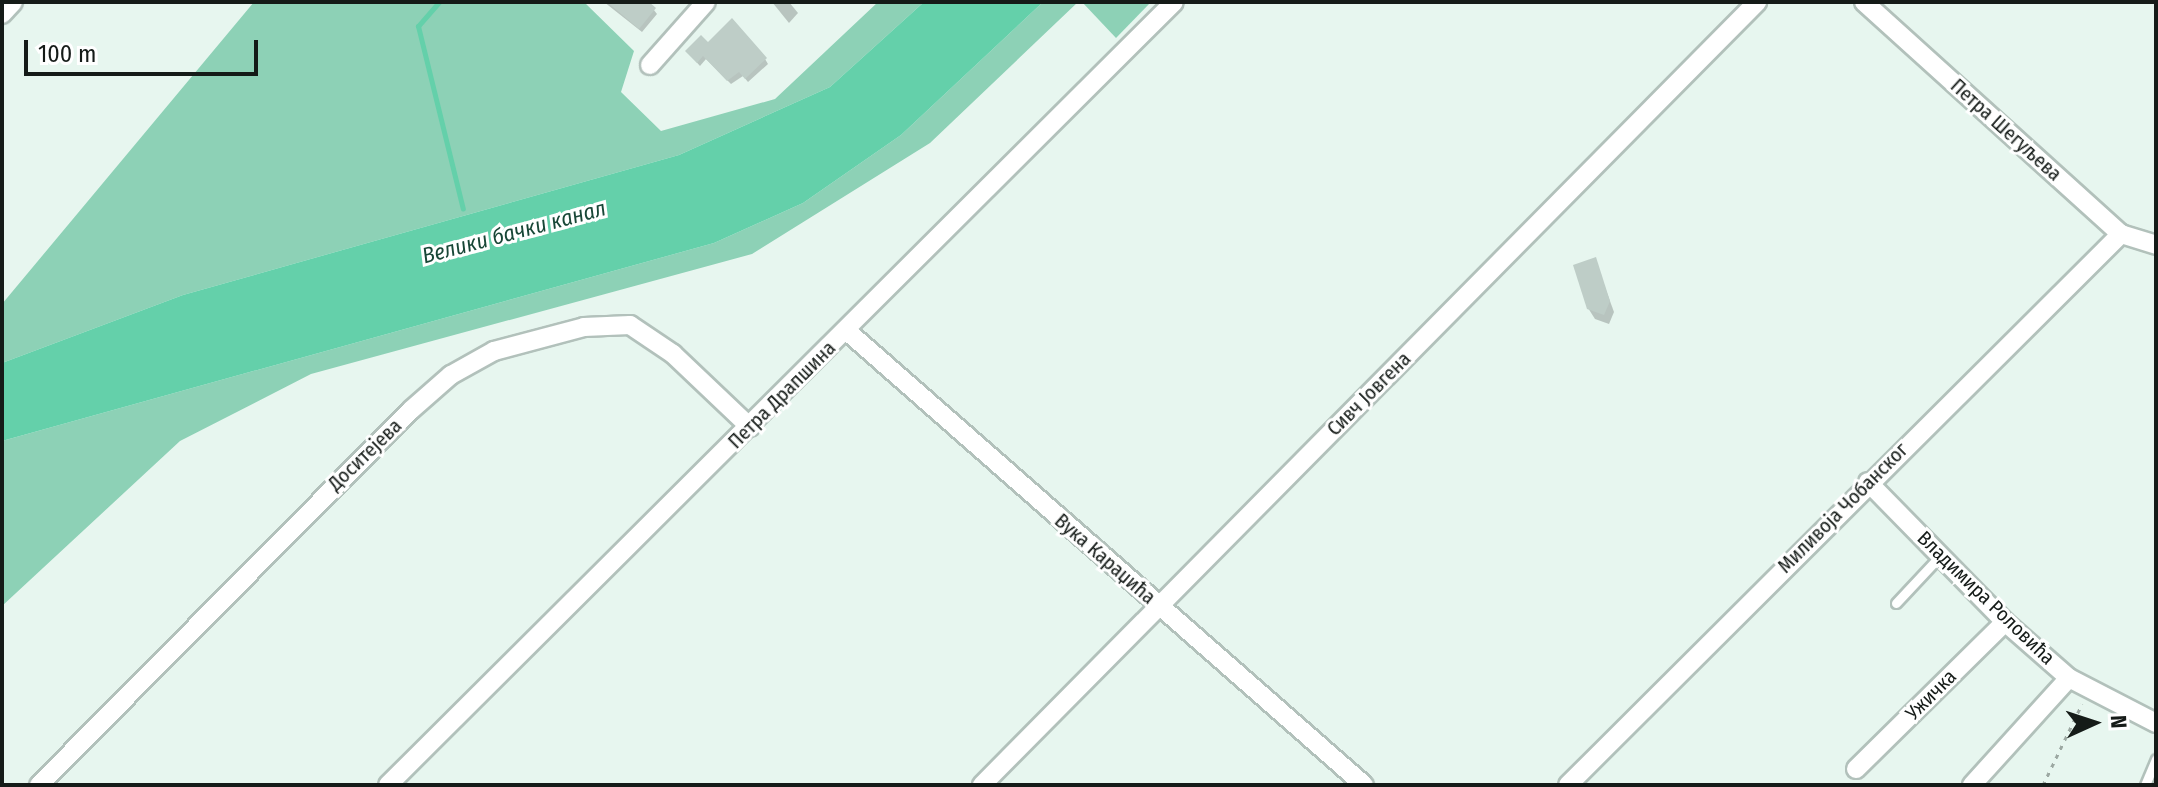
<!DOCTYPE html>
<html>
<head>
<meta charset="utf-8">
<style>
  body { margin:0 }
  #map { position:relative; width:2158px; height:787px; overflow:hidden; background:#e7f6ef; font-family:"Fira Sans Condensed",sans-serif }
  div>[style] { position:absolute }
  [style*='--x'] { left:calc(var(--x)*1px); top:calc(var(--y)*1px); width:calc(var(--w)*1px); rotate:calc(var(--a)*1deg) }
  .green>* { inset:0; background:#8dd1b6 }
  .water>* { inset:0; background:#64d0aa }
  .shadow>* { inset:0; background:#0003 }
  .stream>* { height:5px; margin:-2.5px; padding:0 2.5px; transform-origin:2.5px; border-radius:2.5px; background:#64d0aa }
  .building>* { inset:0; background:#becdc7 }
  .path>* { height:3px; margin-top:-1.5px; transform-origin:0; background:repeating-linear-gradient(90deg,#9ca8a2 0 4px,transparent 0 10px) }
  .roads { filter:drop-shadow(2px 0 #b2c1bb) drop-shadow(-2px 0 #b2c1bb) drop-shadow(0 2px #b2c1bb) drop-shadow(0 -2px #b2c1bb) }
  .service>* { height:9px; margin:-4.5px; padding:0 4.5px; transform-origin:4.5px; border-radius:4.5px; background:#fff }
  .minor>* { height:18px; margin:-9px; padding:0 9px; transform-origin:9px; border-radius:9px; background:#fff }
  span { translate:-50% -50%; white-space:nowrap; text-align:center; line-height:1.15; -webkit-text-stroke:6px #fff; paint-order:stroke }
  .street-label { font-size:20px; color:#151b18 }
  .water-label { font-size:22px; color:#184737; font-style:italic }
  .frame { position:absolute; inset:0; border:4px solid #151b18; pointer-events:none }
  .north { position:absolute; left:2054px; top:683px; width:80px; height:80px; -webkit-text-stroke:6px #fff; paint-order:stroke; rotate:87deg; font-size:22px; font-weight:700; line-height:32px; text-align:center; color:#151b18 }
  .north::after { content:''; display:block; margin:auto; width:28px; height:36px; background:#151b18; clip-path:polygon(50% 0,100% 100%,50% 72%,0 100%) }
  .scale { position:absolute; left:24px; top:40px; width:234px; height:36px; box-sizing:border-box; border:4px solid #151b18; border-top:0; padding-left:10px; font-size:24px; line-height:28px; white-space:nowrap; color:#151b18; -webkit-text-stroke:6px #fff; paint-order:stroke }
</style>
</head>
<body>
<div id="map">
  <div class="green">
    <i style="clip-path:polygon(254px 2px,584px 2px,634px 51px,621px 92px,661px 131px,775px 99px,878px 2px,924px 2px,830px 87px,679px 155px,183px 295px,2px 363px,2px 304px)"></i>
    <i style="clip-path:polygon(1043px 2px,1078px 2px,930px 143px,752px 254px,311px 374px,180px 441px,2px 606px,2px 441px,714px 243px,803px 203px,901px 135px)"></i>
    <i style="clip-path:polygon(1082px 2px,1151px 2px,1116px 38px)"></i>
  </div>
  <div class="water">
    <i style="clip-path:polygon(924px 2px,1043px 2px,901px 135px,803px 203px,714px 243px,2px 441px,2px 363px,183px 295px,679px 155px,830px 87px)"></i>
  </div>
  <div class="shadow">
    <i style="clip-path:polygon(604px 2px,653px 2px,650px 5px,657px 14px,642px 32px)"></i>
    <i style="clip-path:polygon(772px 2px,789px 2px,798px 13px,789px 23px)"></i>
    <i style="clip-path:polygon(708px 45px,765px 59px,768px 64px,748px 82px,743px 76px,731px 84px,706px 59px,700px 66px,690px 55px)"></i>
    <i style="clip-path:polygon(1595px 260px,1614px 312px,1609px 324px,1595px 319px,1588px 308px)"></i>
  </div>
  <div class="stream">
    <i style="--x:439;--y:2;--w:32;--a:131"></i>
    <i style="--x:418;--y:26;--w:188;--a:76.2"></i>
  </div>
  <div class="building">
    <i style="clip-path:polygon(607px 2px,649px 2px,656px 8px,639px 29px)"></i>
    <i style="clip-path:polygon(732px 18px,767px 58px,745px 79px,739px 72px,727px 81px,703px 56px,697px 63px,685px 51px,701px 35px,708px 42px)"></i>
    <i style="clip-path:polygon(1596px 257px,1610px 301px,1604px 315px,1587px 309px,1573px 265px)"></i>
  </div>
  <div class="path">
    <i style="--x:2043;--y:785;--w:90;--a:-64.3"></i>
  </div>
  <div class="roads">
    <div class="service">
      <i style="--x:1896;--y:603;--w:64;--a:-46.9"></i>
      <i style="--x:2145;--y:785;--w:28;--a:-67"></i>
    </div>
    <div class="minor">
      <i style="--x:1864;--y:2;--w:346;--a:42.1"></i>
      <i style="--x:2121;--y:234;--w:37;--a:17"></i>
      <i style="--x:2;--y:14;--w:16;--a:-47"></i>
      <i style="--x:650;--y:65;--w:84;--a:-48.4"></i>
      <i style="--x:847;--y:331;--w:688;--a:41.29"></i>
      <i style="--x:1868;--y:482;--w:196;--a:45.6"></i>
      <i style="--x:2005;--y:622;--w:85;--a:41.2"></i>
      <i style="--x:2069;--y:678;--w:98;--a:27.3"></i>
      <i style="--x:1856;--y:769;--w:209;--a:-44.6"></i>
      <i style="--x:39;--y:785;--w:528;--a:-45.23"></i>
      <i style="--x:411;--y:410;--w:53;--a:-41.2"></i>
      <i style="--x:451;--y:375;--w:49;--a:-29.2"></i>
      <i style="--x:494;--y:351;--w:93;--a:-14.9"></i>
      <i style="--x:584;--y:327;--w:46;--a:-2.5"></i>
      <i style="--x:630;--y:325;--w:52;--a:34"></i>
      <i style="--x:673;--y:354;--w:106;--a:43.5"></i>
      <i style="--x:388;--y:785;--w:1109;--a:-44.89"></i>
      <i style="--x:982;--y:785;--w:1102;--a:-45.29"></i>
      <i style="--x:1568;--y:785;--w:781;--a:-44.9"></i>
      <i style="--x:1972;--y:785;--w:144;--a:-47.8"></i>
    </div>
  </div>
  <div class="street-label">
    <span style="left:2006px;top:130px;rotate:42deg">Петра Шегуљева</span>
    <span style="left:1369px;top:394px;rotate:-45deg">Сивч Јовгена</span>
    <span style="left:782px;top:395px;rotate:-45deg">Петра Драпшина</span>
    <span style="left:365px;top:455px;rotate:-44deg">Доситејева</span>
    <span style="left:1843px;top:508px;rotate:-45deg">Миливоја Чобанског</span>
    <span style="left:1105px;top:559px;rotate:41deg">Вука Караџића</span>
    <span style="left:1986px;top:598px;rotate:44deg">Владимира Роловића</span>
    <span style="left:1931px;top:695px;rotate:-45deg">Ужичка</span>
  </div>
  <div class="water-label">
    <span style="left:514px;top:232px;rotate:-15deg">Велики бачки канал</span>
  </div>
  <div class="frame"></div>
  <div class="north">N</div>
  <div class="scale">100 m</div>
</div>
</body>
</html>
